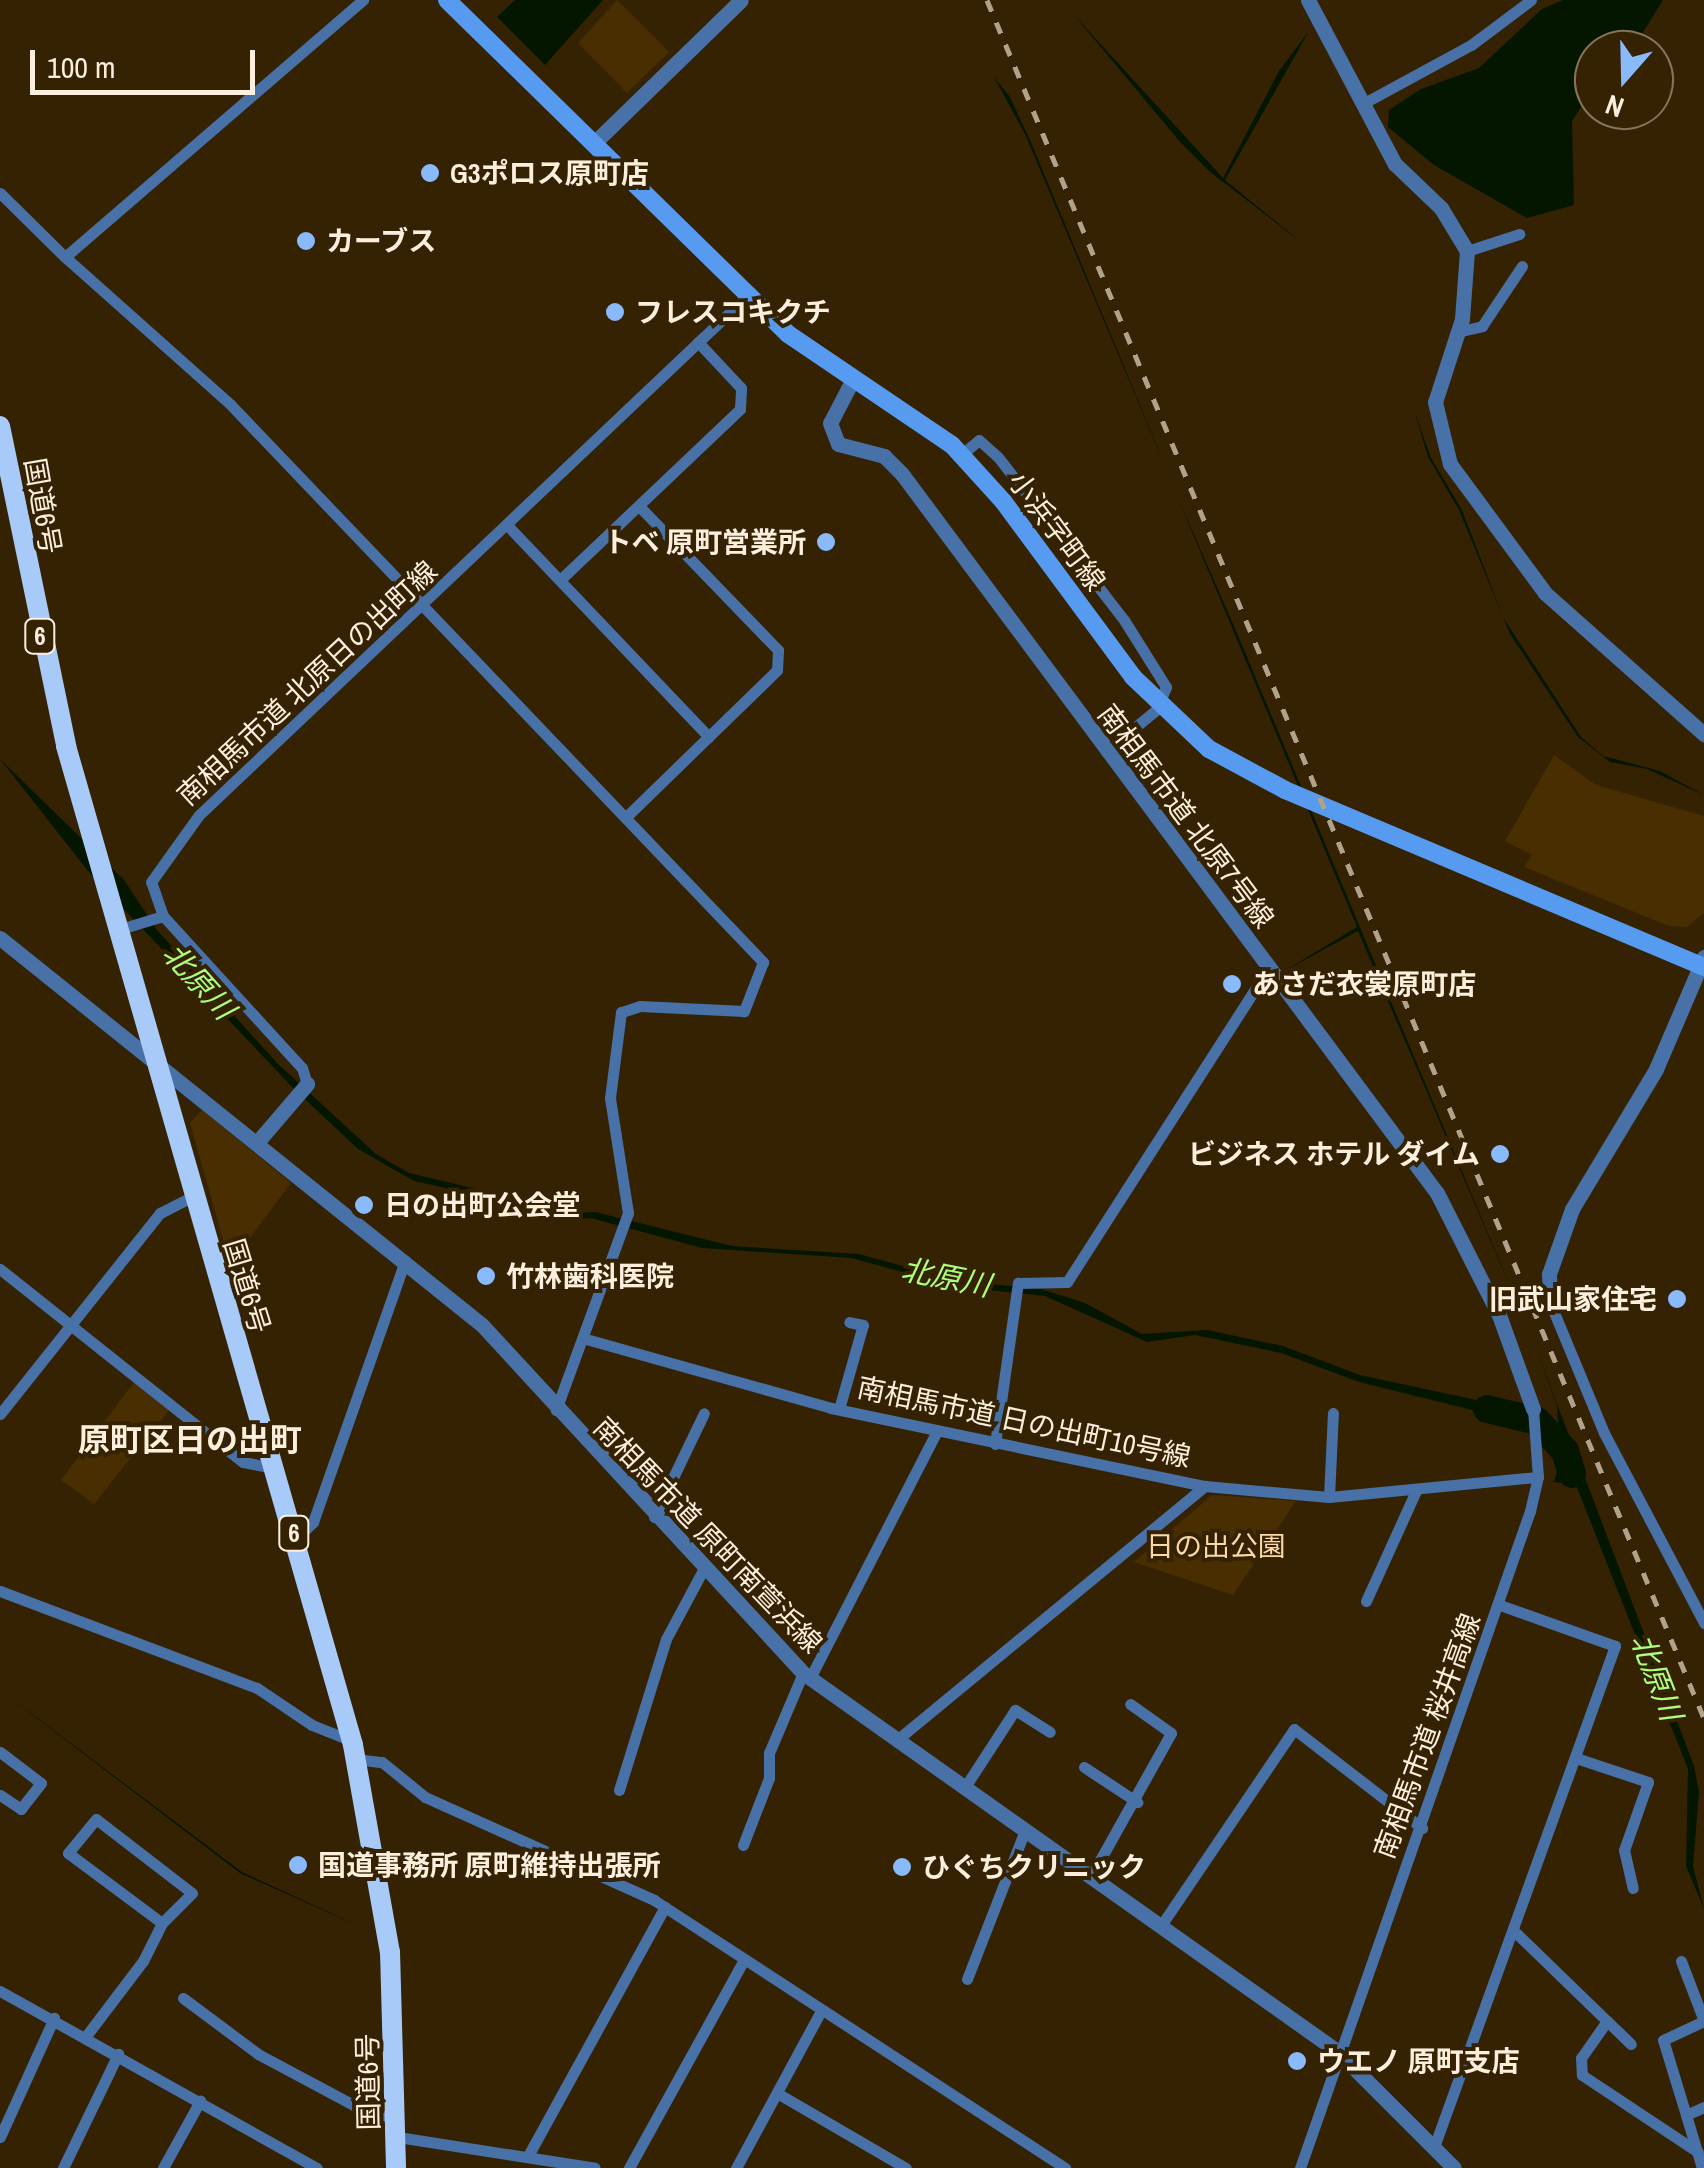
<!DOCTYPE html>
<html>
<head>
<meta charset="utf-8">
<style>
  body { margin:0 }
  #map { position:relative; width:1704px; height:2168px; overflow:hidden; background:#352203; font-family:"Archivo Narrow","Noto Sans JP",sans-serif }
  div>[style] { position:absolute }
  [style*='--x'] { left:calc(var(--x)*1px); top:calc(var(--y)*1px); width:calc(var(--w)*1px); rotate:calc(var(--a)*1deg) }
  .green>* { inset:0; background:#482e00 }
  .water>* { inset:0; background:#041600 }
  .river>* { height:28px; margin:-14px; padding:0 14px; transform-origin:14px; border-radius:14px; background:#041600 }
  .minor>* { height:11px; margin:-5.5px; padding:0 5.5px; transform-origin:5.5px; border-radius:5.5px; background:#4871a7 }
  .tertiary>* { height:15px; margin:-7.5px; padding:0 7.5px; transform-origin:7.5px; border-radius:7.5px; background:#4871a7 }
  .secondary>* { height:18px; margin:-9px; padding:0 9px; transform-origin:9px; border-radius:9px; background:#579bf1 }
  .trunk>* { height:20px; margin:-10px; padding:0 10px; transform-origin:10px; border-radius:10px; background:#a8caf8 }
  .rail>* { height:5px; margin-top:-2.5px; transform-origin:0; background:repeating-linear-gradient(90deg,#b1a28c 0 12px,transparent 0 24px) }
  .dots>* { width:28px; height:28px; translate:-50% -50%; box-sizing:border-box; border:5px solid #352203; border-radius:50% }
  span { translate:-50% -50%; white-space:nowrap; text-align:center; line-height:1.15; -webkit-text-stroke:8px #352203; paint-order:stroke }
  .shield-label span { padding:2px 8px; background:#352203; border:2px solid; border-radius:8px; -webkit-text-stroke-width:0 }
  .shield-label { font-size:25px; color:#fcefde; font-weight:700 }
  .poi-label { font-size:28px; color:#fcefde; font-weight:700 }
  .left { translate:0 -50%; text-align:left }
  .right { translate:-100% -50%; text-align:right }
  .street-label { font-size:28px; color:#fcefde }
  .park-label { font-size:28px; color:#fbd8a8 }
  .water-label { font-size:30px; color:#acfe7b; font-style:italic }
  .quarter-label { font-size:32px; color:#fcefde; font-weight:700 }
  .north { position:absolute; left:1574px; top:30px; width:100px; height:100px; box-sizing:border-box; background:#352203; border:2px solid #85745b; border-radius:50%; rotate:200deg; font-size:28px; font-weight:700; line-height:40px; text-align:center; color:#fcefde }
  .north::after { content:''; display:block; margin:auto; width:35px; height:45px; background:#88bafc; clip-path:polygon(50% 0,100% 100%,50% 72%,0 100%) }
  .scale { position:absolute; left:30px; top:50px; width:225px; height:45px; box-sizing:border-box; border:5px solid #fcefde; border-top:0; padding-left:12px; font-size:30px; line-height:35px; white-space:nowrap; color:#fcefde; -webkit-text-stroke:8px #352203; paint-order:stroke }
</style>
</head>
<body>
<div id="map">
  <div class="green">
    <i style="clip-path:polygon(617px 0,669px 52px,627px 93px,578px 43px)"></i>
    <i style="clip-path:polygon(1554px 755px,1596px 785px,1704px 816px,1704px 913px,1687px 927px,1669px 926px,1524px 867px,1532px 855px,1505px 841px)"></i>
    <i style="clip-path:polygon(202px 1110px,291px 1183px,230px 1264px,190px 1123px)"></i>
    <i style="clip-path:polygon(134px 1382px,169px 1410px,94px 1504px,61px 1480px)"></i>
    <i style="clip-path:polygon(1212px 1495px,1296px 1501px,1233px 1595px,1134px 1562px)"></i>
  </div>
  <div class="water">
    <i style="clip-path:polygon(515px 0,603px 0,545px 65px,497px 17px)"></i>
    <i style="clip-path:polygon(1563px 0,1663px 0,1632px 50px,1594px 50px,1594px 87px,1572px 121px,1574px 205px,1527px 218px,1434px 165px,1388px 127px,1389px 110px,1421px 89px,1479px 68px,1542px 9px)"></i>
    <i style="clip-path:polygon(1074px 15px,1223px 178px,1279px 71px,1309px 31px,1225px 180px,1302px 243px,1209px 171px,1181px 143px)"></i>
    <i style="clip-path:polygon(994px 77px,1010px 97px,1030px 140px,1172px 482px,1025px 134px)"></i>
    <i style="clip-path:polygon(1415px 413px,1431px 458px,1462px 510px,1503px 617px,1581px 737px,1603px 756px,1660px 771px,1704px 795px,1647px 769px,1610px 762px,1578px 737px,1510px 634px,1459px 510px,1428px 457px)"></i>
    <i style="clip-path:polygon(1177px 496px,1234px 626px,1515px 1298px,1358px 931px,1286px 970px,1357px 927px)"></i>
    <i style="clip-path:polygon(0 759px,124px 880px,157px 930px,278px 1064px,376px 1154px,409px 1173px,502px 1195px,548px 1215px,595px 1212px,732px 1246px,859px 1254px,953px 1280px,1041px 1289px,1085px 1303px,1142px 1334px,1207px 1330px,1283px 1346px,1360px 1375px,1523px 1410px,1525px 1423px,1359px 1382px,1281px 1353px,1195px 1335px,1147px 1342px,1045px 1296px,958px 1287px,851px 1258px,702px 1248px,591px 1218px,546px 1221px,497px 1199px,414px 1181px,358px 1149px,292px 1087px,88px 871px)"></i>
    <i style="clip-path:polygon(1525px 1319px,1694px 1766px,1699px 1792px,1693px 1866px,1704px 1909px,1686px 1866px,1688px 1769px,1576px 1485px,1554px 1482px,1560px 1459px,1557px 1405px)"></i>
    <i style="clip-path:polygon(0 1690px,242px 1872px,363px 1928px,240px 1873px)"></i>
  </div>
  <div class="river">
    <i style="--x:1487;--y:1409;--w:51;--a:13.5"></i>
    <i style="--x:1537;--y:1421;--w:41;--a:47"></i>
    <i style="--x:1565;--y:1451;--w:24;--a:73"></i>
  </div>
  <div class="minor">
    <i style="--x:1364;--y:103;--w:122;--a:-28.5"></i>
    <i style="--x:1471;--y:45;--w:75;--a:-36.9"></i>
    <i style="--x:0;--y:193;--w:91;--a:44.6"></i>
    <i style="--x:65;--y:257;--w:394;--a:-40.8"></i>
    <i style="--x:1467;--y:251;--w:55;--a:-18.1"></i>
    <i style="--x:65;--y:257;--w:221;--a:41.7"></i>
    <i style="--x:230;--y:404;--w:772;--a:46.31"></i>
    <i style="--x:763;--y:962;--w:53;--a:111.2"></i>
    <i style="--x:744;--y:1011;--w:104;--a:-177.2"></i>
    <i style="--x:640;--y:1006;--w:20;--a:162"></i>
    <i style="--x:621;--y:1012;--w:87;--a:97.3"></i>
    <i style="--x:610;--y:1098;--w:116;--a:81.1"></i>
    <i style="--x:628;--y:1213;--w:210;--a:110.1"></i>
    <i style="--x:1457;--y:332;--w:26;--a:-13"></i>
    <i style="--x:1482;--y:326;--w:72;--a:-56.3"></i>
    <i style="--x:961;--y:455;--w:23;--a:-40"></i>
    <i style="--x:979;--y:440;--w:25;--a:42"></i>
    <i style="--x:998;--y:457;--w:206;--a:52.3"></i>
    <i style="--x:1124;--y:620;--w:79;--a:57.9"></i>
    <i style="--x:1166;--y:687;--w:25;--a:113"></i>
    <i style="--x:1156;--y:710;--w:65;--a:140.6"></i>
    <i style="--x:508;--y:526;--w:291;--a:46.4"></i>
    <i style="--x:561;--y:579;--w:247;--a:-43.5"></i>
    <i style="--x:740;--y:409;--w:21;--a:-87"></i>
    <i style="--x:741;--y:388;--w:63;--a:-133.1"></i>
    <i style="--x:627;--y:816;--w:209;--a:-44.2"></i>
    <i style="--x:777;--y:670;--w:20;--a:-87"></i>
    <i style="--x:778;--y:650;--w:200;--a:-134"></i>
    <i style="--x:117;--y:930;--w:48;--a:-16.9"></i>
    <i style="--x:307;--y:1084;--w:17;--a:-107"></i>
    <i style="--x:302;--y:1068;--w:206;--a:-132.4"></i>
    <i style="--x:163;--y:916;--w:36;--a:-109"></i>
    <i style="--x:151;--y:882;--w:82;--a:-54.4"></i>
    <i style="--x:199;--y:815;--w:755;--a:-43.44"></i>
    <i style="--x:0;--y:1269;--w:310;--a:38.5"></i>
    <i style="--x:243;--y:1462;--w:32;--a:11"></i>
    <i style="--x:1551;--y:1305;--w:139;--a:67.5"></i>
    <i style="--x:1604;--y:1433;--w:215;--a:62.2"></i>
    <i style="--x:586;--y:1339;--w:255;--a:15.7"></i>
    <i style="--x:831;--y:1408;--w:382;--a:11.8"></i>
    <i style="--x:1205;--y:1486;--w:124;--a:5.1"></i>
    <i style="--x:1329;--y:1497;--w:210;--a:-5.5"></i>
    <i style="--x:839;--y:1409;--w:87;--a:-74.1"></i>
    <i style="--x:863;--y:1325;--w:14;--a:-168"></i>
    <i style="--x:0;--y:1414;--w:257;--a:-51.5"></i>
    <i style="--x:160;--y:1213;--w:35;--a:-27"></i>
    <i style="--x:995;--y:1444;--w:163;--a:-81.9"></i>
    <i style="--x:1018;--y:1283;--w:49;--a:-1.2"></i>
    <i style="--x:1067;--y:1282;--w:372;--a:-57.3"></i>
    <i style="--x:1329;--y:1497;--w:84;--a:-87.3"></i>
    <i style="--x:654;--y:1517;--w:115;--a:-64.3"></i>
    <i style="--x:295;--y:1539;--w:25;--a:-43"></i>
    <i style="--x:313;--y:1522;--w:277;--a:-70.6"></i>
    <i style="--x:0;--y:1591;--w:275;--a:20.7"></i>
    <i style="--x:257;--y:1688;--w:66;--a:33.9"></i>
    <i style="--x:312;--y:1725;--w:43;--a:21.8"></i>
    <i style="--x:1366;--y:1601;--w:121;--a:-65.6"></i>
    <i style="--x:810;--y:1678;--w:278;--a:-62.8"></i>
    <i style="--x:898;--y:1739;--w:398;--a:-39.5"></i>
    <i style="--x:0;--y:1752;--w:51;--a:37.1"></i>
    <i style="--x:41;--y:1783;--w:33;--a:128"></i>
    <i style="--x:21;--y:1809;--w:25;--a:-146"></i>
    <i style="--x:1576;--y:1758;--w:76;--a:18.4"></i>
    <i style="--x:1648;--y:1782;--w:72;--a:109.4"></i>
    <i style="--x:1624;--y:1850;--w:39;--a:77"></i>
    <i style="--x:356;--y:1759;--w:26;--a:7"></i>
    <i style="--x:382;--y:1762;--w:55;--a:39.1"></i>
    <i style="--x:425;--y:1797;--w:251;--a:24.2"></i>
    <i style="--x:654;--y:1900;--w:491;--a:33.1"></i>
    <i style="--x:1084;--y:1767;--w:64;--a:33.4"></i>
    <i style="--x:965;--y:1787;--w:92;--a:-57"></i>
    <i style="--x:1015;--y:1710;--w:41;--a:32.2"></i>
    <i style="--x:619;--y:1790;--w:158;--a:-72.7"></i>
    <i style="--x:666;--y:1639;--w:78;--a:-61.8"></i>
    <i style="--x:743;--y:1845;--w:72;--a:-68.8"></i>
    <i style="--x:769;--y:1778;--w:25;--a:-90"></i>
    <i style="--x:769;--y:1753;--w:87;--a:-67"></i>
    <i style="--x:1090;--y:1878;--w:166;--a:-60.8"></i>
    <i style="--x:1171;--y:1733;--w:50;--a:-144.7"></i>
    <i style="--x:1160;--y:1927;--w:239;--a:-55.9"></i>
    <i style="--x:1294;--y:1729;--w:162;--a:37.7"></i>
    <i style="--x:1513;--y:1930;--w:131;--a:44.1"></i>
    <i style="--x:1607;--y:2021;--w:45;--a:125.1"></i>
    <i style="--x:1581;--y:2058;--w:17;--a:87"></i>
    <i style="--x:1582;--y:2075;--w:139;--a:33.6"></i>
    <i style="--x:1681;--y:1961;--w:64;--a:69"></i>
    <i style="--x:967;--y:1979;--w:160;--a:-68.7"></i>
    <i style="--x:0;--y:1991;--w:363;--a:29.2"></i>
    <i style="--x:183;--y:1998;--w:94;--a:36.7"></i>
    <i style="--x:258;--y:2054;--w:136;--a:28.1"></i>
    <i style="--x:378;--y:2118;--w:20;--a:0"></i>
    <i style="--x:1607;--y:2021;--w:33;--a:44"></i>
    <i style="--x:86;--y:2036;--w:94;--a:-52.8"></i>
    <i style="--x:143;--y:1961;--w:42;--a:-63.4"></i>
    <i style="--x:162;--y:1923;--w:42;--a:-45"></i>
    <i style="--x:192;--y:1893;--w:121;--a:-142.4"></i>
    <i style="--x:96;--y:1819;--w:44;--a:129.5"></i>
    <i style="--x:68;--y:1853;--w:117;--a:36.7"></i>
    <i style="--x:777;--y:2093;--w:149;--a:30.2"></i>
    <i style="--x:1686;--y:2115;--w:78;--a:-107"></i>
    <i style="--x:1663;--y:2040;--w:45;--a:-24.9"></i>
    <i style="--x:0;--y:2137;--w:131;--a:-65.6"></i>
    <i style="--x:398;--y:2137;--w:199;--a:8.9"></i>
    <i style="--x:1434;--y:2147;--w:533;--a:-70.14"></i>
    <i style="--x:1615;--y:1646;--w:122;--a:-160.4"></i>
    <i style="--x:529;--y:2154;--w:282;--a:-61.2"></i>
    <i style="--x:63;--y:2168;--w:127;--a:-64.2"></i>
    <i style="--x:163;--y:2168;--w:77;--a:-61.1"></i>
    <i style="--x:629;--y:2168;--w:238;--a:-61.1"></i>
    <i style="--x:736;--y:2168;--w:179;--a:-61.6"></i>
    <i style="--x:1300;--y:2168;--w:696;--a:-70.71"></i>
    <i style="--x:1530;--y:1511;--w:35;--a:-77"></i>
    <i style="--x:1538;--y:1477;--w:68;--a:-94.2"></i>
    <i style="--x:1702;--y:2168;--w:55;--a:-106.8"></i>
    <i style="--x:1686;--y:2115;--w:20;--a:-24"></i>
  </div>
  <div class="tertiary">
    <i style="--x:1308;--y:0;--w:186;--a:62.1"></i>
    <i style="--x:1395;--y:164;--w:64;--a:43.7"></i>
    <i style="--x:1441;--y:208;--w:50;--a:58.8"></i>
    <i style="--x:1467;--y:251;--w:68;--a:94.2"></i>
    <i style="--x:1462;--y:319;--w:87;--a:108"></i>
    <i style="--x:1435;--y:402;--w:64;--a:76.4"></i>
    <i style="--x:1450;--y:464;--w:160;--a:53.6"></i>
    <i style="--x:1545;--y:593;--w:213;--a:41.6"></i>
    <i style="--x:593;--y:144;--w:206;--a:-44.2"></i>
    <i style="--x:852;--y:381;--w:47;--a:117.6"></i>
    <i style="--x:830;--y:423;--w:22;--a:69"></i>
    <i style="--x:838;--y:444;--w:48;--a:14.6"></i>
    <i style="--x:884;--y:456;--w:25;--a:45"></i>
    <i style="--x:902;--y:474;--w:896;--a:53.35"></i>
    <i style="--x:1437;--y:1193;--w:137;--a:63.1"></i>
    <i style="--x:1499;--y:1315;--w:100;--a:70.1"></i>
    <i style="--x:0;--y:938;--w:618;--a:38.76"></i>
    <i style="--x:482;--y:1325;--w:473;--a:47.3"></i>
    <i style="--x:803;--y:1673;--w:654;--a:35.29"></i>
    <i style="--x:1337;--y:2051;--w:165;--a:45"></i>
    <i style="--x:259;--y:1140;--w:74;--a:-49.4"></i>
    <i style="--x:1551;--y:1305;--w:31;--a:-94"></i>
    <i style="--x:1549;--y:1274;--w:69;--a:-70.5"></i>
    <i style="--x:1572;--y:1209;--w:163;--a:-59"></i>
    <i style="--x:1656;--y:1069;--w:122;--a:-66.8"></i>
  </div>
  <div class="secondary">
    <i style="--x:447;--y:0;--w:477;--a:44.4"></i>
    <i style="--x:788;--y:334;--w:198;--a:34.1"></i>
    <i style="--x:952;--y:445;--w:76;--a:47.7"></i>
    <i style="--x:1003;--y:501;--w:219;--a:53.5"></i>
    <i style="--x:1133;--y:677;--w:105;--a:43.5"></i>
    <i style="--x:1209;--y:749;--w:86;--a:28.3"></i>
    <i style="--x:1285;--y:790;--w:455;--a:22.9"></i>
  </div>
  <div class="trunk">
    <i style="--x:0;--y:426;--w:327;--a:78.3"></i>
    <i style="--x:66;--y:746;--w:1039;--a:73.97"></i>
    <i style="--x:353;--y:1745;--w:210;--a:79.9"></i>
    <i style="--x:390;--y:1952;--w:216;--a:88.4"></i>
  </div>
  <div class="rail">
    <i style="--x:987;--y:0;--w:1862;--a:67.35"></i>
  </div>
  <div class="dots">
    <i style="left:430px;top:173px;background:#88bafc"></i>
    <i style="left:306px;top:241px;background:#88bafc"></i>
    <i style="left:615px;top:312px;background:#88bafc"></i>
    <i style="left:826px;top:542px;background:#88bafc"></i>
    <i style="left:1232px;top:984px;background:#88bafc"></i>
    <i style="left:1500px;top:1154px;background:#88bafc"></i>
    <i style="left:364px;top:1205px;background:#88bafc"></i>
    <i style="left:486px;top:1276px;background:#88bafc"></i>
    <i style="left:1677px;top:1299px;background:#88bafc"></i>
    <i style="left:298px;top:1865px;background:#88bafc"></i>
    <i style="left:902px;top:1867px;background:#88bafc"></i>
    <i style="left:1297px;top:2061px;background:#88bafc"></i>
  </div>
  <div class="shield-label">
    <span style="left:40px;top:636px">6</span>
    <span style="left:294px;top:1533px">6</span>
  </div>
  <div class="poi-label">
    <span class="left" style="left:450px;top:173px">G3ポロス原町店</span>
    <span class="left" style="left:326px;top:241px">カーブス</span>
    <span class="left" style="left:635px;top:312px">フレスコキクチ</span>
    <span class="right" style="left:806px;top:542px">トベ 原町営業所</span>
    <span class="left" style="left:1252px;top:984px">あさだ衣裳原町店</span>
    <span class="right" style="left:1480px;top:1154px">ビジネス ホテル ダイム</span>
    <span class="left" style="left:384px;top:1205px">日の出町公会堂</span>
    <span class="left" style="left:506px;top:1276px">竹林歯科医院</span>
    <span class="right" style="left:1657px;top:1299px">旧武山家住宅</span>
    <span class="left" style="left:318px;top:1865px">国道事務所 原町維持出張所</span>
    <span class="left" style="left:922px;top:1867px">ひぐちクリニック</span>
    <span class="left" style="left:1317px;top:2061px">ウエノ 原町支店</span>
  </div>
  <div class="street-label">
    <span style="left:43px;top:506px;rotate:80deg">国道6号</span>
    <span style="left:1057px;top:531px;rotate:53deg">小浜字町線</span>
    <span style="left:307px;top:683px;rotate:-43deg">南相馬市道 北原日の出町線</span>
    <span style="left:1186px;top:816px;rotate:53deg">南相馬市道 北原7号線</span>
    <span style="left:247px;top:1286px;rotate:73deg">国道6号</span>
    <span style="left:1024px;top:1422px;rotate:12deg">南相馬市道 日の出町10号線</span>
    <span style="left:708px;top:1535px;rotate:46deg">南相馬市道 原町南萱浜線</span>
    <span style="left:1427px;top:1736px;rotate:-70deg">南相馬市道 桜井高線</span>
    <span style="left:368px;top:2082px;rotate:-91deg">国道6号</span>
  </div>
  <div class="park-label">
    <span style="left:1216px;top:1546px">日の出公園</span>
  </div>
  <div class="water-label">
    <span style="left:199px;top:981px;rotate:48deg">北原川</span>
    <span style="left:946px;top:1277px;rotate:11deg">北原川</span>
    <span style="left:1657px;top:1677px;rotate:69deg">北原川</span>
  </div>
  <div class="quarter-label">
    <span style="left:190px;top:1440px">原町区日の出町</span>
  </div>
  <div class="north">N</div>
  <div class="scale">100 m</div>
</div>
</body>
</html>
